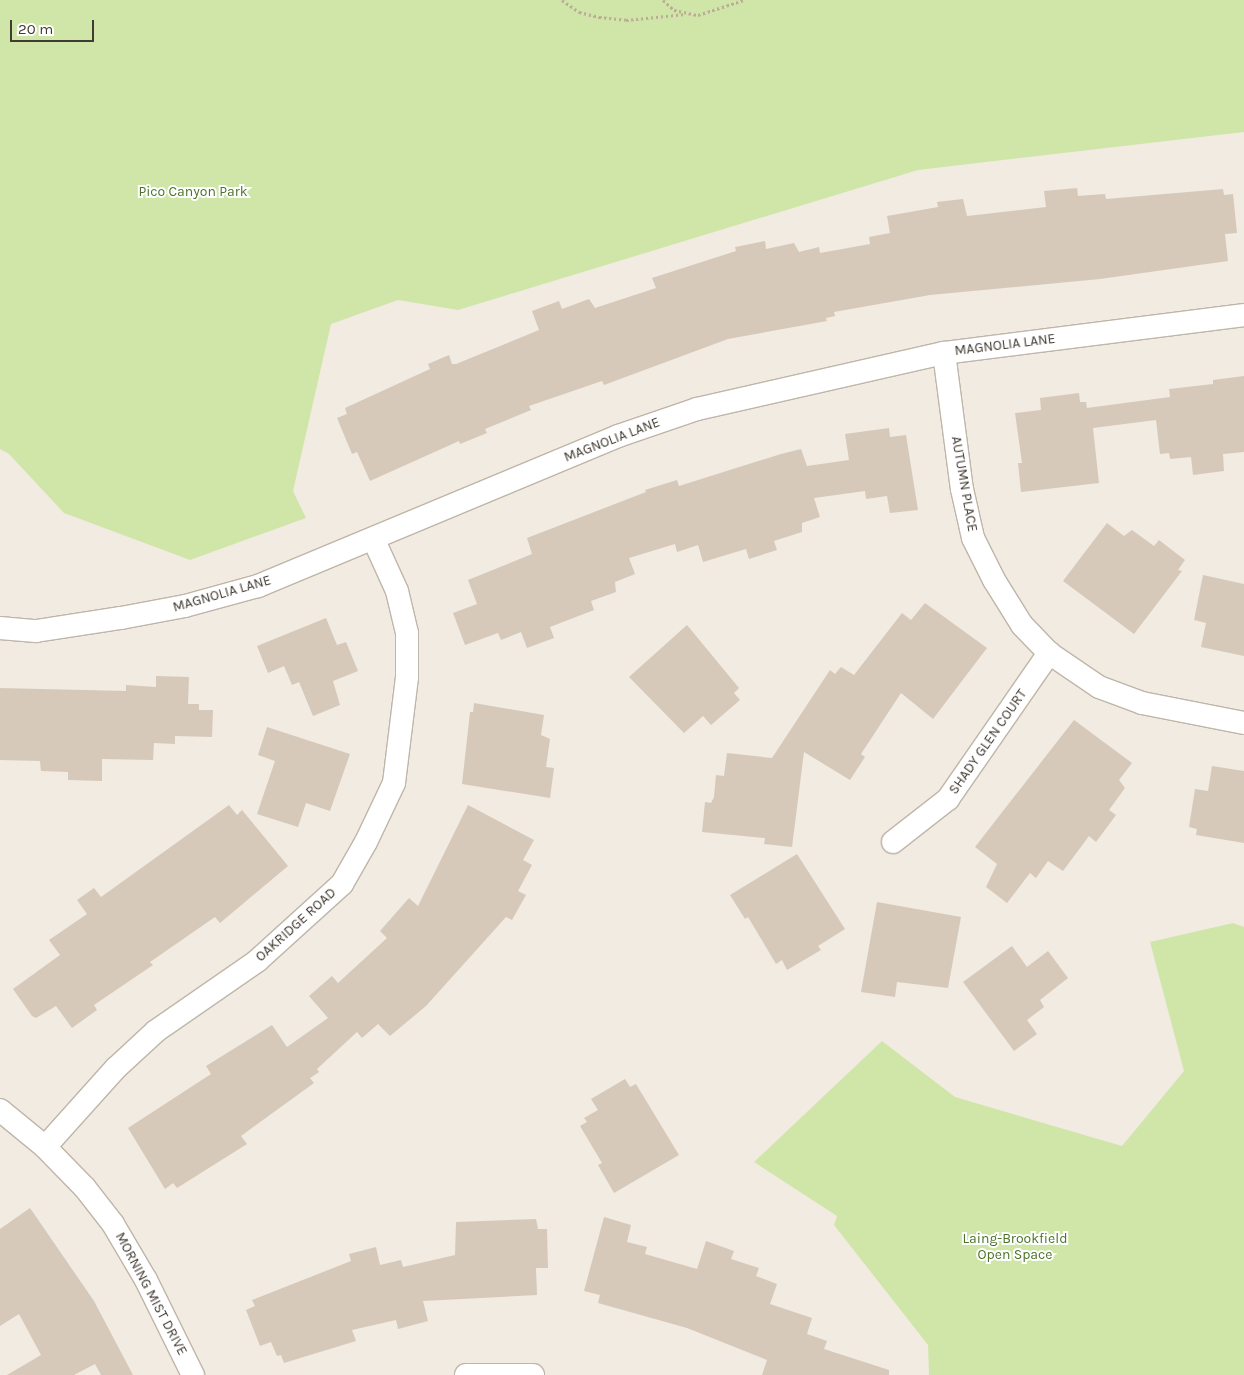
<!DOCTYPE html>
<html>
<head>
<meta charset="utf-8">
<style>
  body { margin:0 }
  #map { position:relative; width:1244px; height:1375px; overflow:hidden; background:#f1ebe2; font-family:Karla,sans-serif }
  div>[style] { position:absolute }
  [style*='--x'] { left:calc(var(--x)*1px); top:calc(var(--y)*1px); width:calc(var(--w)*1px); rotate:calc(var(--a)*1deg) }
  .green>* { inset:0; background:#d0e6a9 }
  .building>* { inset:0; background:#d6c9ba }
  .path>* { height:3px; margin-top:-1.5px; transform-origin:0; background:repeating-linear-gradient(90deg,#bead96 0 2.5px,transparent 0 5px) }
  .roads { filter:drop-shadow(1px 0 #bfb5a8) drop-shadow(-1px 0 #bfb5a8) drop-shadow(0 1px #bfb5a8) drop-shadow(0 -1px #bfb5a8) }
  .minor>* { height:22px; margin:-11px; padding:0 11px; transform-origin:11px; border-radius:11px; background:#fff }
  span { translate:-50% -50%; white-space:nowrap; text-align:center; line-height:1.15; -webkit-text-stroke:4px #fff; paint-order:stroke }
  .park-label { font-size:14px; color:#4a7327 }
  .street-label { font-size:14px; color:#423b33 }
  .scale { position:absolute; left:10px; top:20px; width:84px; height:22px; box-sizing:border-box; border:2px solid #423b33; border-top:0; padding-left:6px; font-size:15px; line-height:18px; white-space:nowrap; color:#423b33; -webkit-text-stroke:4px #fff; paint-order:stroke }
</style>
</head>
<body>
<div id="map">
  <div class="green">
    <i style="clip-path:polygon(0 0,1244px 0,1244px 132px,918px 170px,458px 310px,398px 300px,331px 324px,293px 491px,306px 518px,190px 560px,64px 513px,9px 454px,0 449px)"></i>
    <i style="clip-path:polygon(1233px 923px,1244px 927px,1244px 1375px,929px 1375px,928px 1345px,834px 1225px,837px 1216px,754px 1162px,882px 1041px,955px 1097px,1122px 1146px,1184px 1071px,1150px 942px)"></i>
  </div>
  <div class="building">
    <i style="clip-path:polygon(1077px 188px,1078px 196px,1105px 194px,1106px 199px,1223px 189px,1224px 195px,1233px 194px,1237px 233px,1225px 234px,1228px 261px,1100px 279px,930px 295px,834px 312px,835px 316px,826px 318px,827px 321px,728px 339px,604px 385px,602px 381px,529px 406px,531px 410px,485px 429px,487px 433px,460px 444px,459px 441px,370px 481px,357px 452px,352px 454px,337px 418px,347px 414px,345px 408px,430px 369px,428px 364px,449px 355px,452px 364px,456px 364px,539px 330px,532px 311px,559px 301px,562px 309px,589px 299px,595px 308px,656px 288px,652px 278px,736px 251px,735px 247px,765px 241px,766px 249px,794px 243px,799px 252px,819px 247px,820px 253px,870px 244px,869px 237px,890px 233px,887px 216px,938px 207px,937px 202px,963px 199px,967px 216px,1046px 207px,1044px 191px)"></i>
    <i style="clip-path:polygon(1244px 376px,1244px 452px,1223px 454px,1224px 471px,1193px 475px,1191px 457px,1170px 459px,1169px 453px,1160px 454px,1156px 420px,1093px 428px,1099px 483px,1021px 492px,1018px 463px,1022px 463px,1015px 413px,1041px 410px,1040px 398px,1079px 393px,1080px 402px,1086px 402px,1087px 408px,1170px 397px,1169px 389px,1213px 384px,1213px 380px)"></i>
    <i style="clip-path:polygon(889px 428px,890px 437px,906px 435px,918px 510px,890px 513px,887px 496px,866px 499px,865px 491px,814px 498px,820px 517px,802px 523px,802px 532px,774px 541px,777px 550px,749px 559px,746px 549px,703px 562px,698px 545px,677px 552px,675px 544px,629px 558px,635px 574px,615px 582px,616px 592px,591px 601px,594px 610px,550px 627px,554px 638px,527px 648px,521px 632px,501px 640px,498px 633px,465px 645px,453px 613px,477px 604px,468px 580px,532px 554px,527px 538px,646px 492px,645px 490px,677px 480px,679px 486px,781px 454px,801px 449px,807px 466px,849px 460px,845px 434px)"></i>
    <i style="clip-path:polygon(1107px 523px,1124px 536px,1132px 530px,1154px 546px,1159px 540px,1185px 560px,1178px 570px,1182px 571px,1134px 634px,1063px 581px)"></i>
    <i style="clip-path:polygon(1203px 575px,1244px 584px,1244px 656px,1201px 647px,1206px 623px,1194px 620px)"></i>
    <i style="clip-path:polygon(925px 603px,987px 648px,933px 719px,901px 693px,861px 754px,865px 757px,850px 780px,804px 752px,792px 847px,764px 844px,765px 838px,702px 832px,705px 802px,711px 803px,714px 797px,716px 775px,724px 776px,727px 753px,772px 758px,830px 670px,835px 674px,841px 667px,854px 675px,902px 613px,911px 620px)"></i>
    <i style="clip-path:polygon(326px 618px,337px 645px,346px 642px,358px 671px,333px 681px,340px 705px,313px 716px,299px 682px,292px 685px,284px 666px,268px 673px,257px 646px)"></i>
    <i style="clip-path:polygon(687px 625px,739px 688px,734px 693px,740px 700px,711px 725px,703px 716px,684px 733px,629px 677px)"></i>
    <i style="clip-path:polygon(156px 676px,189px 677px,188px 704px,199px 704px,199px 710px,213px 710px,212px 737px,175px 736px,175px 744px,154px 743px,153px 760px,102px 759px,102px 781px,68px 780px,68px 772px,41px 771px,40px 761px,0 760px,0 688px,126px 691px,126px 685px,156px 687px)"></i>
    <i style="clip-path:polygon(474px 703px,544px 715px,541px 735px,550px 739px,546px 767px,554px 768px,550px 798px,462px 784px,470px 712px,473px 712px)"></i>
    <i style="clip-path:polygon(1074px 720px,1132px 763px,1119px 780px,1125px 788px,1109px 810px,1116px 815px,1096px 842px,1089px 836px,1063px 871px,1048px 861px,1036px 878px,1030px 873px,1007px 903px,986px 887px,997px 864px,975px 847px)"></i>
    <i style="clip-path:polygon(267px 727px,350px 754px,330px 811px,306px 803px,298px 827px,257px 814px,275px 761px,258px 755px)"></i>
    <i style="clip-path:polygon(1212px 766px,1244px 771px,1244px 843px,1196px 835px,1197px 829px,1189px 827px,1195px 789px,1208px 791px)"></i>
    <i style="clip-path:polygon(229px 805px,237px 815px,242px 810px,288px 866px,220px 923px,215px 917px,150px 962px,153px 965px,94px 1005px,97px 1010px,72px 1028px,56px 1006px,36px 1018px,32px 1016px,13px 989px,60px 955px,49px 940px,87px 914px,77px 900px,94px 888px,101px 897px)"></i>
    <i style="clip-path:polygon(468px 805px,534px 840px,523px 860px,532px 865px,518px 891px,526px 895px,512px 920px,506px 917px,426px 1006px,390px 1036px,378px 1024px,362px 1038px,357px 1032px,317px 1069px,319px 1072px,310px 1078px,314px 1083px,241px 1136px,247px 1144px,177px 1188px,173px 1183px,165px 1189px,128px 1128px,211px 1074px,206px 1066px,272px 1025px,287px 1047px,328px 1018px,309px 996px,332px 976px,338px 983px,387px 938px,380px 931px,409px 898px,418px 906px)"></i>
    <i style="clip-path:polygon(797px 854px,845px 929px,818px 946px,821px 950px,787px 970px,782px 960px,776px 964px,748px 917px,745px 919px,730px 895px)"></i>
    <i style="clip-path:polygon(877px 902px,961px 917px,948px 988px,897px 982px,895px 997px,861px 992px)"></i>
    <i style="clip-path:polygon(1012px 946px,1027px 967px,1048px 951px,1068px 978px,1040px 1000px,1044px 1007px,1027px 1020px,1037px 1034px,1014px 1051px,963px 982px)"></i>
    <i style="clip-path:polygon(625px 1079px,630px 1087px,636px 1084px,679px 1155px,614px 1193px,598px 1165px,602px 1163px,580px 1126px,587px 1122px,584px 1118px,598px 1110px,591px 1099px)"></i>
    <i style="clip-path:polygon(30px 1208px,94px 1301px,133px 1375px,101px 1375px,95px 1364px,74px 1375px,7px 1375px,41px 1355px,19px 1314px,0 1326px,0 1229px)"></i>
    <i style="clip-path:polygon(604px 1217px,631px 1225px,627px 1242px,647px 1247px,645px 1254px,697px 1269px,706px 1241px,734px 1251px,731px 1259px,759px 1268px,756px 1276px,777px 1284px,770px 1304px,812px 1318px,807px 1334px,827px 1341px,824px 1349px,889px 1370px,889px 1375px,762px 1375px,767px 1360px,687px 1328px,598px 1303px,600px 1295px,584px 1291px)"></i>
    <i style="clip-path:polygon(536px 1219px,538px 1229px,547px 1229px,548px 1268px,536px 1268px,537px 1295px,423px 1301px,428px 1321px,398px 1329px,396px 1320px,352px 1330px,356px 1341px,284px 1363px,281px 1355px,277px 1356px,271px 1342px,260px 1346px,246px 1310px,255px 1306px,252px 1300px,351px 1261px,349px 1254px,376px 1247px,380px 1265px,401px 1260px,403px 1267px,455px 1255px,456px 1222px)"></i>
  </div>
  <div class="path">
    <i style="--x:562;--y:0;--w:21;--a:35"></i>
    <i style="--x:579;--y:12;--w:21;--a:14"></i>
    <i style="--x:599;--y:17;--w:27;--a:6"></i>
    <i style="--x:626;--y:20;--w:60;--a:-5.7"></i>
    <i style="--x:663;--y:0;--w:15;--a:42"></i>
    <i style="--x:674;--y:10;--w:25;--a:12"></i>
    <i style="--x:698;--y:15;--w:48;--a:-18.1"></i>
  </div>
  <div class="roads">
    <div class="minor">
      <i style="--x:944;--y:353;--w:137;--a:82.5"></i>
      <i style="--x:962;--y:489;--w:50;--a:77.3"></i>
      <i style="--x:973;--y:538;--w:47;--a:63.4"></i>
      <i style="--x:994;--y:580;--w:53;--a:58.1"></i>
      <i style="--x:1022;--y:625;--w:39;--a:46"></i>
      <i style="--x:1049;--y:653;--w:60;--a:34.2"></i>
      <i style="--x:1099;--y:687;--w:46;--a:20.4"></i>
      <i style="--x:1142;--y:703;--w:104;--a:11.1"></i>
      <i style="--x:0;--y:628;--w:36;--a:5"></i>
      <i style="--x:36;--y:631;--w:86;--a:-8.7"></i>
      <i style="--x:121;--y:618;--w:65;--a:-10.6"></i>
      <i style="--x:185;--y:606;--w:76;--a:-15.3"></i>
      <i style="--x:258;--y:586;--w:390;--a:-22.6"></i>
      <i style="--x:618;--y:436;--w:83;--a:-18.9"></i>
      <i style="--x:697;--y:409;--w:253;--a:-12.8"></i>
      <i style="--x:944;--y:353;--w:302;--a:-7.2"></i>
      <i style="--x:893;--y:842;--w:70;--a:-38"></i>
      <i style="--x:948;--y:799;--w:178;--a:-55.3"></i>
      <i style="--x:0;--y:1110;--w:58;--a:39.4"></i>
      <i style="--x:45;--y:1147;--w:57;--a:45.7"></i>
      <i style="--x:85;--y:1188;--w:46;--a:52.1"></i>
      <i style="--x:113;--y:1224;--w:65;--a:59.5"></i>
      <i style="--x:146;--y:1280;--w:106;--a:63.7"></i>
      <i style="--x:45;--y:1147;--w:106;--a:-48.1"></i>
      <i style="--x:116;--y:1068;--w:54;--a:-42.8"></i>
      <i style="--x:156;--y:1031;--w:123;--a:-34.7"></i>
      <i style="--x:257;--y:961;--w:115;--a:-42.2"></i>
      <i style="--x:342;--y:884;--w:48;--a:-60.3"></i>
      <i style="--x:366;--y:842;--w:65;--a:-64.6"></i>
      <i style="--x:394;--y:783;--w:107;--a:-83"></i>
      <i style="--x:407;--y:677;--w:44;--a:-90"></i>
      <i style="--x:407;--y:633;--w:43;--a:-103.4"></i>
      <i style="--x:397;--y:591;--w:58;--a:-114.4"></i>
      <i style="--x:466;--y:1375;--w:67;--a:0"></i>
    </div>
  </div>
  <div class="park-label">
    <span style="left:193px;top:192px">Pico Canyon Park</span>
    <span style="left:1015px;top:1247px">Laing-Brookfield<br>Open Space</span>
  </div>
  <div class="street-label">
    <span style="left:1005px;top:345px;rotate:-7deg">MAGNOLIA LANE</span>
    <span style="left:612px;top:440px;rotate:-21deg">MAGNOLIA LANE</span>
    <span style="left:964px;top:484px;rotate:80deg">AUTUMN PLACE</span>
    <span style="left:222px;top:594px;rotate:-16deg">MAGNOLIA LANE</span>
    <span style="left:988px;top:742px;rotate:-55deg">SHADY GLEN COURT</span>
    <span style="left:296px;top:925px;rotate:-42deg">OAKRIDGE ROAD</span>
    <span style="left:151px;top:1294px;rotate:62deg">MORNING MIST DRIVE</span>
  </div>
  <div class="scale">20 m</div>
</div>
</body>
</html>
